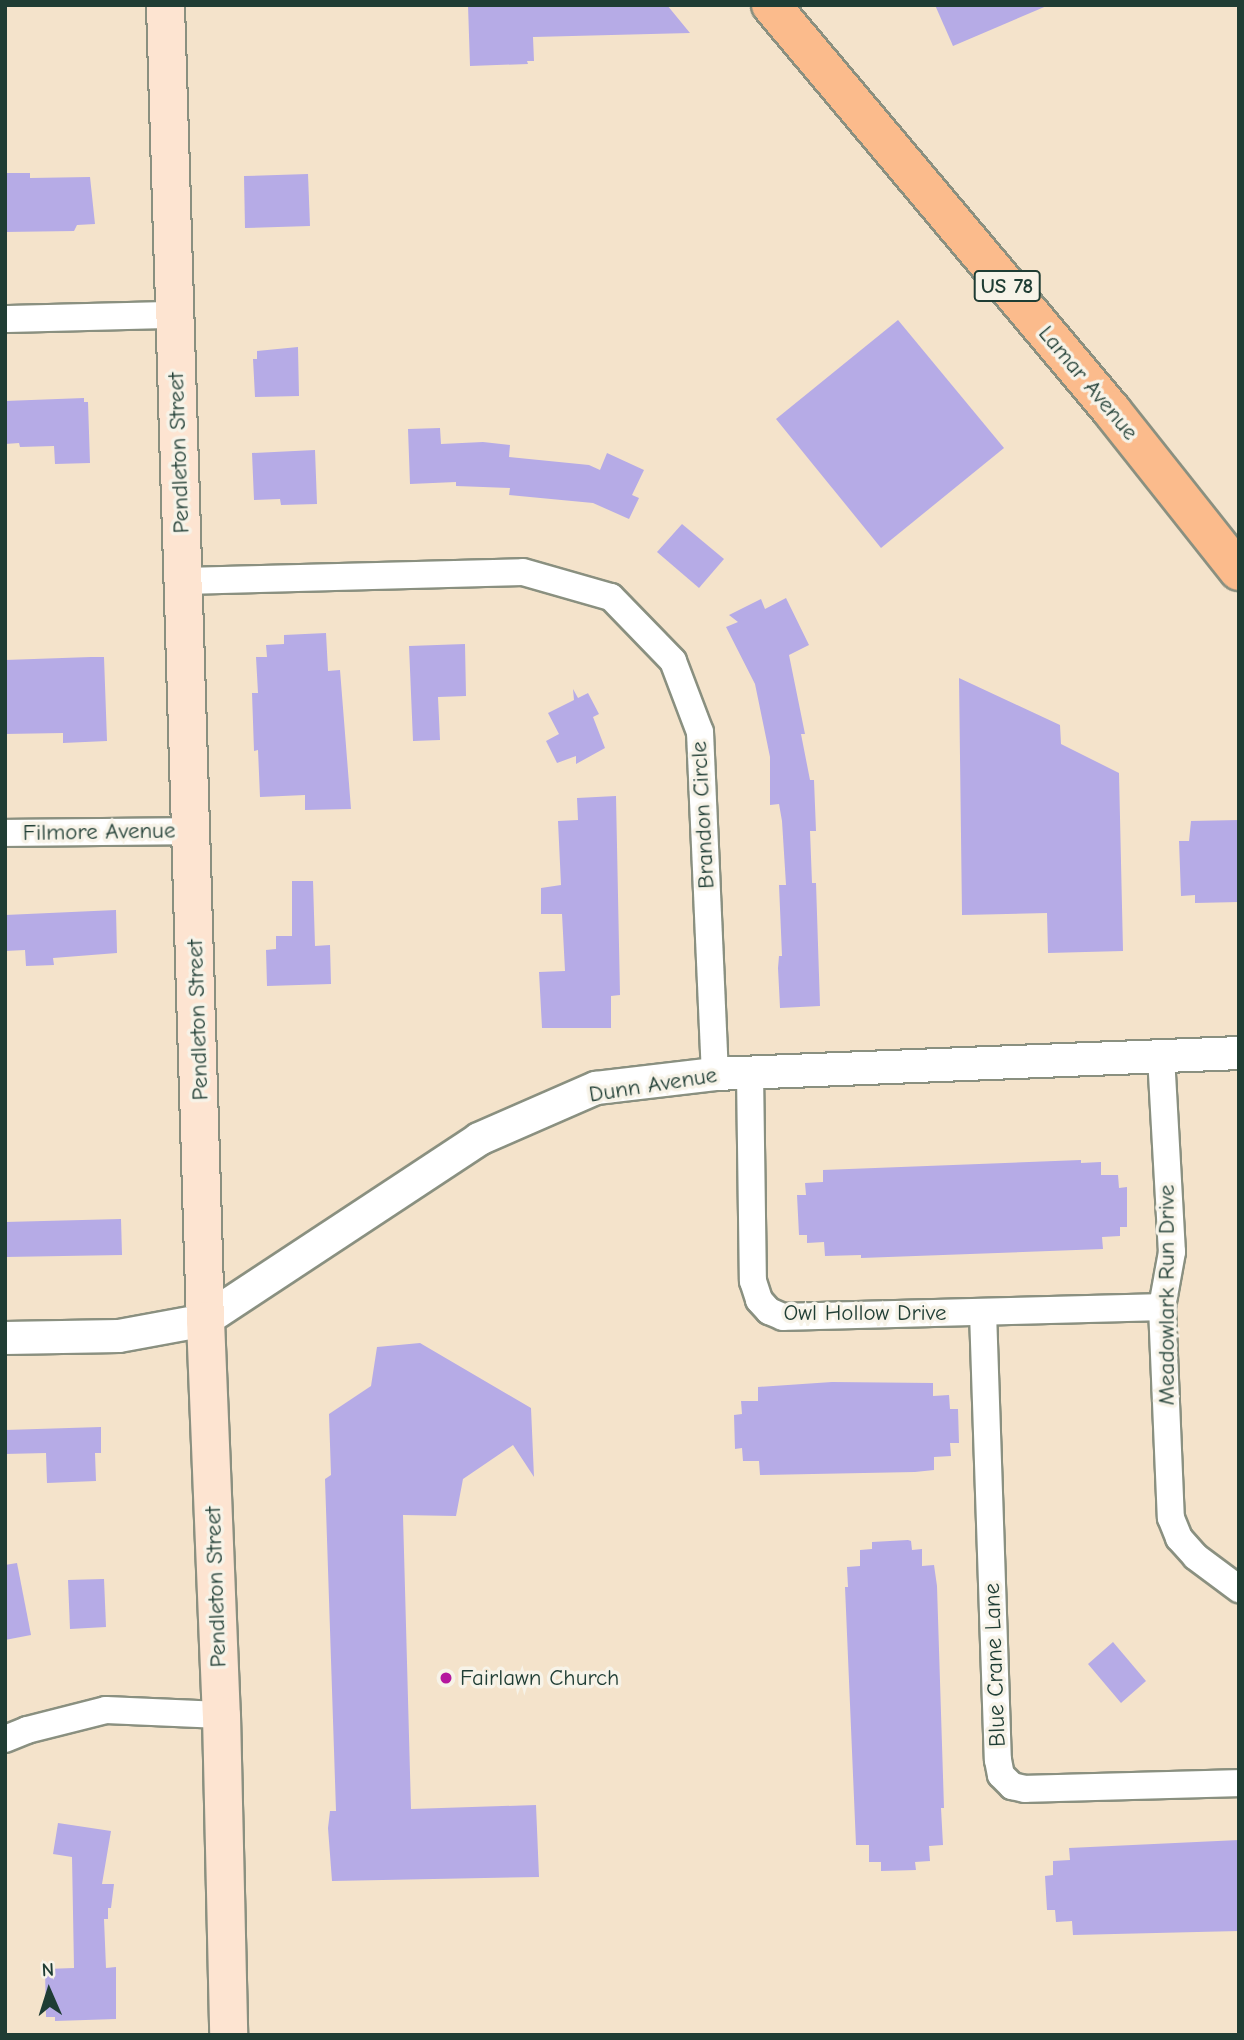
<!DOCTYPE html>
<html>
<head>
<meta charset="utf-8">
<style>
  body { margin:0 }
  #map { position:relative; width:1244px; height:2040px; overflow:hidden; background:#f4e3cb; font-family:"Comic Neue",sans-serif }
  div>[style] { position:absolute }
  [style*='--x'] { left:calc(var(--x)*1px); top:calc(var(--y)*1px); width:calc(var(--w)*1px); rotate:calc(var(--a)*1deg) }
  .building>* { inset:0; background:#b6abe6 }
  .roads { filter:drop-shadow(2px 0 #8a9080) drop-shadow(-2px 0 #8a9080) drop-shadow(0 2px #8a9080) drop-shadow(0 -2px #8a9080) }
  .minor>* { height:26px; margin:-13px; padding:0 13px; transform-origin:13px; border-radius:13px; background:#fff }
  .tertiary>* { height:32px; margin:-16px; padding:0 16px; transform-origin:16px; border-radius:16px; background:#fff }
  .secondary>* { height:37px; margin:-18.5px; padding:0 18.5px; transform-origin:18.5px; border-radius:18.5px; background:#fde4d1 }
  .primary>* { height:38px; margin:-19px; padding:0 19px; transform-origin:19px; border-radius:19px; background:#fbbb8c }
  .dots>* { width:19px; height:19px; translate:-50% -50%; box-sizing:border-box; border:4px solid #f7f3e8; border-radius:50% }
  span { translate:-50% -50%; white-space:nowrap; text-align:center; line-height:1.15; -webkit-text-stroke:7px #f7f3e8; paint-order:stroke }
  .shield-label span { padding:2px 5px; background:#f7f3e8; border:2px solid; border-radius:5px; -webkit-text-stroke-width:0 }
  .shield-label { font-size:21px; color:#1f3d34; font-weight:700 }
  .street-label { font-size:23px; color:#1f3d34 }
  .poi-label { font-size:23px; color:#1f3d34 }
  .left { translate:0 -50%; text-align:left }
  .frame { position:absolute; inset:0; border:7px solid #1f3d34; pointer-events:none }
  .north { position:absolute; left:14px; top:1956px; width:70px; height:70px; -webkit-text-stroke:5px #f7f3e8; paint-order:stroke; rotate:357deg; font-size:19px; font-weight:700; line-height:28px; text-align:center; color:#1f3d34 }
  .north::after { content:''; display:block; margin:auto; width:24px; height:32px; background:#1f3d34; clip-path:polygon(50% 0,100% 100%,50% 72%,0 100%) }
</style>
</head>
<body>
<div id="map">
  <div class="building">
    <i style="clip-path:polygon(468px 5px,667px 5px,690px 33px,533px 37px,534px 61px,527px 61px,528px 64px,470px 66px)"></i>
    <i style="clip-path:polygon(935px 5px,1049px 5px,953px 46px)"></i>
    <i style="clip-path:polygon(5px 173px,30px 173px,30px 178px,90px 177px,95px 224px,77px 225px,74px 231px,5px 232px)"></i>
    <i style="clip-path:polygon(308px 174px,310px 226px,245px 228px,244px 176px)"></i>
    <i style="clip-path:polygon(898px 320px,1004px 448px,881px 548px,776px 419px)"></i>
    <i style="clip-path:polygon(298px 347px,299px 396px,255px 397px,253px 359px,257px 359px,257px 351px)"></i>
    <i style="clip-path:polygon(84px 398px,84px 402px,88px 402px,90px 463px,55px 464px,54px 446px,20px 447px,19px 443px,5px 444px,5px 401px)"></i>
    <i style="clip-path:polygon(440px 428px,441px 444px,483px 442px,510px 445px,509px 457px,589px 465px,600px 470px,607px 453px,644px 470px,632px 495px,639px 498px,629px 519px,593px 503px,509px 495px,510px 488px,456px 486px,456px 482px,410px 484px,408px 429px)"></i>
    <i style="clip-path:polygon(315px 450px,317px 504px,281px 505px,280px 499px,254px 500px,252px 453px)"></i>
    <i style="clip-path:polygon(682px 524px,724px 559px,699px 588px,657px 552px)"></i>
    <i style="clip-path:polygon(786px 598px,809px 645px,789px 655px,805px 734px,801px 734px,810px 780px,814px 780px,816px 831px,810px 831px,812px 883px,816px 883px,820px 1006px,780px 1008px,778px 968px,779px 956px,782px 956px,779px 885px,786px 885px,782px 821px,779px 804px,770px 805px,770px 757px,755px 684px,726px 627px,738px 622px,729px 615px,761px 599px,765px 609px)"></i>
    <i style="clip-path:polygon(326px 633px,328px 671px,340px 670px,351px 809px,305px 810px,305px 795px,260px 797px,258px 750px,254px 751px,252px 693px,258px 693px,256px 657px,267px 657px,266px 645px,284px 644px,284px 635px)"></i>
    <i style="clip-path:polygon(465px 644px,466px 696px,438px 697px,440px 740px,413px 741px,409px 646px)"></i>
    <i style="clip-path:polygon(91px 657px,104px 657px,107px 741px,63px 743px,63px 733px,5px 734px,5px 660px)"></i>
    <i style="clip-path:polygon(959px 678px,1060px 725px,1061px 744px,1119px 773px,1123px 951px,1048px 953px,1047px 913px,962px 915px)"></i>
    <i style="clip-path:polygon(573px 689px,578px 698px,588px 693px,599px 714px,593px 717px,605px 748px,576px 764px,576px 756px,557px 763px,546px 741px,559px 734px,548px 713px,574px 700px)"></i>
    <i style="clip-path:polygon(616px 796px,620px 995px,611px 996px,611px 1028px,542px 1028px,539px 972px,565px 971px,562px 914px,541px 914px,541px 888px,561px 885px,558px 821px,578px 820px,577px 798px)"></i>
    <i style="clip-path:polygon(1239px 820px,1239px 902px,1195px 903px,1195px 895px,1181px 896px,1179px 841px,1189px 841px,1191px 821px)"></i>
    <i style="clip-path:polygon(292px 881px,313px 881px,315px 946px,330px 945px,331px 984px,267px 986px,266px 950px,276px 949px,276px 936px,292px 936px)"></i>
    <i style="clip-path:polygon(116px 910px,117px 953px,53px 958px,54px 965px,26px 966px,25px 950px,5px 951px,5px 915px)"></i>
    <i style="clip-path:polygon(1081px 1160px,1081px 1163px,1101px 1162px,1101px 1175px,1118px 1175px,1119px 1188px,1127px 1187px,1127px 1227px,1120px 1227px,1120px 1236px,1102px 1237px,1103px 1249px,861px 1258px,861px 1255px,825px 1256px,824px 1242px,807px 1243px,807px 1235px,799px 1235px,797px 1195px,806px 1195px,805px 1183px,823px 1182px,823px 1170px)"></i>
    <i style="clip-path:polygon(121px 1219px,122px 1255px,5px 1257px,5px 1222px)"></i>
    <i style="clip-path:polygon(420px 1343px,531px 1408px,534px 1477px,513px 1445px,463px 1479px,456px 1516px,403px 1515px,411px 1809px,536px 1805px,539px 1877px,332px 1881px,328px 1828px,330px 1811px,336px 1811px,325px 1479px,331px 1475px,329px 1414px,371px 1386px,377px 1347px)"></i>
    <i style="clip-path:polygon(832px 1382px,933px 1383px,933px 1396px,949px 1395px,950px 1409px,958px 1409px,959px 1443px,950px 1443px,951px 1456px,934px 1457px,934px 1470px,915px 1472px,760px 1475px,759px 1461px,743px 1461px,742px 1448px,735px 1449px,734px 1415px,742px 1414px,741px 1401px,758px 1401px,758px 1387px)"></i>
    <i style="clip-path:polygon(101px 1427px,101px 1453px,95px 1453px,96px 1481px,47px 1483px,46px 1453px,5px 1454px,5px 1430px)"></i>
    <i style="clip-path:polygon(908px 1540px,911px 1541px,912px 1550px,922px 1549px,922px 1566px,934px 1565px,937px 1586px,944px 1808px,941px 1808px,943px 1845px,929px 1846px,930px 1861px,915px 1862px,916px 1870px,881px 1871px,881px 1862px,869px 1862px,869px 1845px,856px 1845px,845px 1587px,848px 1587px,847px 1567px,860px 1566px,860px 1550px,872px 1549px,872px 1542px)"></i>
    <i style="clip-path:polygon(17px 1563px,31px 1635px,5px 1640px,5px 1565px)"></i>
    <i style="clip-path:polygon(104px 1579px,106px 1627px,70px 1629px,68px 1580px)"></i>
    <i style="clip-path:polygon(1113px 1642px,1146px 1681px,1121px 1703px,1088px 1664px)"></i>
    <i style="clip-path:polygon(58px 1823px,111px 1831px,102px 1884px,114px 1884px,111px 1908px,108px 1908px,108px 1919px,104px 1919px,106px 1968px,116px 1967px,116px 2019px,55px 2021px,55px 2017px,46px 2017px,45px 1969px,74px 1968px,72px 1857px,53px 1854px)"></i>
    <i style="clip-path:polygon(1239px 1840px,1239px 1931px,1073px 1935px,1072px 1921px,1056px 1922px,1055px 1910px,1047px 1910px,1045px 1876px,1053px 1875px,1053px 1861px,1070px 1860px,1069px 1848px)"></i>
  </div>
  <div class="roads">
    <div class="minor">
      <i style="--x:5;--y:319;--w:169;--a:-1.4"></i>
      <i style="--x:184;--y:581;--w:339;--a:-1.5"></i>
      <i style="--x:523;--y:572;--w:91;--a:15.9"></i>
      <i style="--x:611;--y:597;--w:89;--a:45.9"></i>
      <i style="--x:673;--y:661;--w:76;--a:69.2"></i>
      <i style="--x:700;--y:732;--w:342;--a:87.5"></i>
      <i style="--x:5;--y:833;--w:188;--a:-0.6"></i>
      <i style="--x:1161;--y:1056;--w:196;--a:86.8"></i>
      <i style="--x:1172;--y:1252;--w:56;--a:100.3"></i>
      <i style="--x:1162;--y:1307;--w:211;--a:87.6"></i>
      <i style="--x:1171;--y:1518;--w:22;--a:68"></i>
      <i style="--x:1179;--y:1538;--w:25;--a:48"></i>
      <i style="--x:1196;--y:1557;--w:54;--a:36.7"></i>
      <i style="--x:750;--y:1073;--w:208;--a:89.2"></i>
      <i style="--x:753;--y:1281;--w:20;--a:72"></i>
      <i style="--x:759;--y:1300;--w:15;--a:48"></i>
      <i style="--x:769;--y:1311;--w:15;--a:23"></i>
      <i style="--x:783;--y:1317;--w:379;--a:-1.5"></i>
      <i style="--x:983;--y:1312;--w:448;--a:88.1"></i>
      <i style="--x:998;--y:1760;--w:15;--a:79"></i>
      <i style="--x:1001;--y:1775;--w:16;--a:45"></i>
      <i style="--x:1012;--y:1786;--w:13;--a:13"></i>
      <i style="--x:1025;--y:1789;--w:214;--a:-1.6"></i>
      <i style="--x:5;--y:1739;--w:24;--a:-22"></i>
      <i style="--x:27;--y:1730;--w:81;--a:-14.2"></i>
      <i style="--x:106;--y:1710;--w:115;--a:2.5"></i>
    </div>
    <div class="tertiary">
      <i style="--x:5;--y:1338;--w:114;--a:-1"></i>
      <i style="--x:119;--y:1336;--w:87;--a:-10.5"></i>
      <i style="--x:205;--y:1320;--w:328;--a:-33.4"></i>
      <i style="--x:479;--y:1139;--w:128;--a:-23.6"></i>
      <i style="--x:596;--y:1088;--w:120;--a:-6.7"></i>
      <i style="--x:715;--y:1074;--w:524;--a:-2.29"></i>
    </div>
    <div class="secondary">
      <i style="--x:165;--y:5;--w:1316;--a:88.26"></i>
      <i style="--x:205;--y:1320;--w:395;--a:87.7"></i>
      <i style="--x:221;--y:1715;--w:320;--a:88.7"></i>
    </div>
    <div class="primary">
      <i style="--x:771;--y:5;--w:530;--a:49.97"></i>
      <i style="--x:1112;--y:411;--w:204;--a:51.6"></i>
    </div>
  </div>
  <div class="dots">
    <i style="left:446px;top:1678px;background:#b5179e"></i>
  </div>
  <div class="shield-label">
    <span style="left:1007px;top:286px">US 78</span>
  </div>
  <div class="street-label">
    <span style="left:1088px;top:383px;rotate:50deg">Lamar Avenue</span>
    <span style="left:179px;top:453px;rotate:-92deg">Pendleton Street</span>
    <span style="left:703px;top:815px;rotate:-93deg">Brandon Circle</span>
    <span style="left:99px;top:832px;rotate:-1deg">Filmore Avenue</span>
    <span style="left:198px;top:1020px;rotate:-92deg">Pendleton Street</span>
    <span style="left:653px;top:1085px;rotate:-9deg">Dunn Avenue</span>
    <span style="left:1167px;top:1295px;rotate:-90deg">Meadowlark Run Drive</span>
    <span style="left:865px;top:1313px">Owl Hollow Drive</span>
    <span style="left:216px;top:1587px;rotate:-92deg">Pendleton Street</span>
    <span style="left:995px;top:1665px;rotate:-92deg">Blue Crane Lane</span>
  </div>
  <div class="poi-label">
    <span class="left" style="left:460px;top:1678px">Fairlawn Church</span>
  </div>
  <div class="frame"></div>
  <div class="north">N</div>
</div>
</body>
</html>
